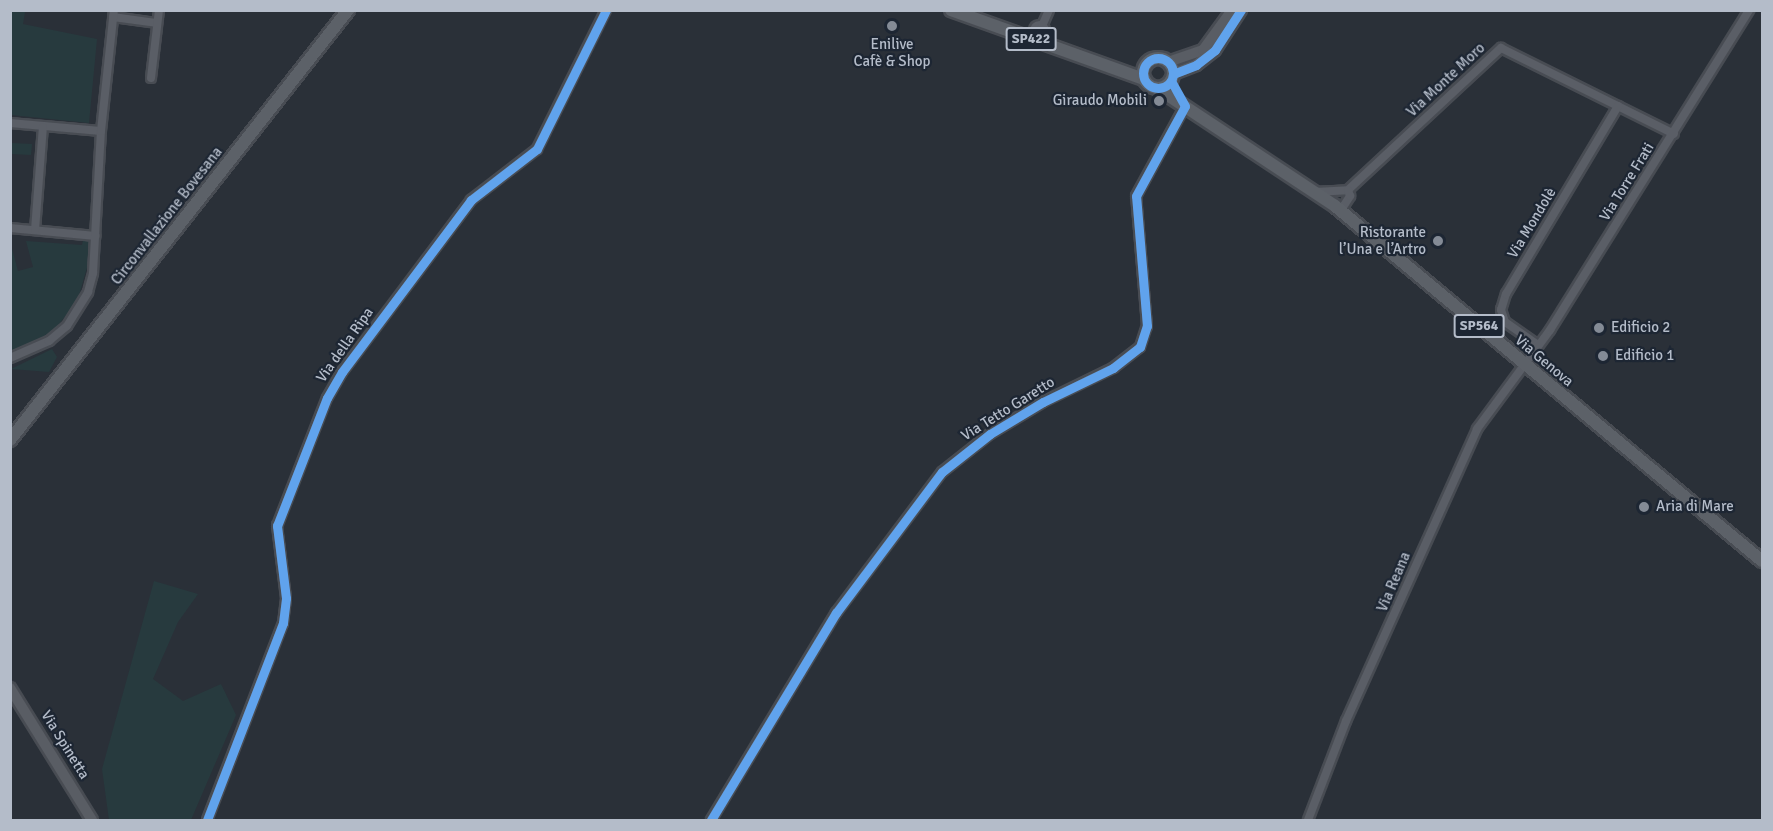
<!DOCTYPE html>
<html>
<head>
<meta charset="utf-8">
<style>
  body { margin:0 }
  #map { position:relative; width:1773px; height:831px; overflow:hidden; background:#2a3038; font-family:Signika,sans-serif }
  div>[style] { position:absolute }
  [style*='--x'] { left:calc(var(--x)*1px); top:calc(var(--y)*1px); width:calc(var(--w)*1px); rotate:calc(var(--a)*1deg) }
  .green>* { inset:0; background:#273a3e }
  .roads { filter:drop-shadow(2px 0 #484c53) drop-shadow(-2px 0 #484c53) drop-shadow(0 2px #484c53) drop-shadow(0 -2px #484c53) }
  .street>* { height:8px; margin:-4px; padding:0 4px; transform-origin:4px; border-radius:4px; background:#5a5e66 }
  .street>.ring { margin:-4px; padding:0; box-sizing:content-box; background:none; border:8px solid #5a5e66; border-radius:50% }
  .secondary>* { height:10px; margin:-5px; padding:0 5px; transform-origin:5px; border-radius:5px; background:#595d64 }
  .primary>* { height:12px; margin:-6px; padding:0 6px; transform-origin:6px; border-radius:6px; background:#5c6168 }
  .primary>.ring { margin:-6px; padding:0; box-sizing:content-box; background:none; border:12px solid #5c6168; border-radius:50% }
  .cycleway>* { height:9px; margin:-4.5px; padding:0 4.5px; transform-origin:4.5px; border-radius:4.5px; background:#60a3ed }
  .cycleway>.ring { margin:-4.5px; padding:0; box-sizing:content-box; background:none; border:9px solid #60a3ed; border-radius:50% }
  .dots>* { width:16px; height:16px; translate:-50% -50%; box-sizing:border-box; border:3px solid #1d2633; border-radius:50% }
  span { translate:-50% -50%; white-space:nowrap; text-align:center; line-height:1.15; -webkit-text-stroke:4.5px #1d2633; paint-order:stroke }
  .shield-label span { padding:2px 4px; background:#1d2633; border:2px solid; border-radius:4px; -webkit-text-stroke-width:0 }
  .shield-label { font-size:14px; color:#b4bcc9; font-weight:700 }
  .poi-label { font-size:15px; color:#b4bcc9 }
  .right { translate:-100% -50%; text-align:right }
  .left { translate:0 -50%; text-align:left }
  .street-label { font-size:15px; color:#b4bcc9 }
  .frame { position:absolute; inset:0; border:12px solid #b4bcc9; pointer-events:none }
</style>
</head>
<body>
<div id="map">
  <div class="green">
    <i style="clip-path:polygon(10px 11px,25px 12px,23px 24px,97px 39px,89px 123px,11px 115px)"></i>
    <i style="clip-path:polygon(12px 143px,32px 144px,31px 155px,11px 154px)"></i>
    <i style="clip-path:polygon(83px 240px,90px 241px,89px 261px,77px 302px,55px 329px,27px 347px,11px 352px,10px 241px,18px 271px,33px 267px,26px 241px,82px 245px)"></i>
    <i style="clip-path:polygon(52px 349px,57px 357px,49px 372px,11px 369px)"></i>
    <i style="clip-path:polygon(154px 581px,198px 594px,178px 622px,153px 679px,183px 701px,221px 684px,236px 715px,191px 820px,109px 820px,102px 769px)"></i>
  </div>
  <div class="roads">
    <div class="street">
      <i style="--x:113;--y:17;--w:43;--a:7.9"></i>
      <i class="ring" style="left:1033.5px;top:24.5px;width:3px;height:3px"></i>
      <i style="--x:1042;--y:26;--w:17;--a:-66"></i>
      <i style="--x:151;--y:78;--w:68;--a:-83.3"></i>
      <i style="--x:10;--y:123;--w:91;--a:5"></i>
      <i style="--x:1314;--y:192;--w:34;--a:-3"></i>
      <i style="--x:1348;--y:190;--w:209;--a:-42.9"></i>
      <i style="--x:1501;--y:48;--w:193;--a:26.4"></i>
      <i style="--x:1341;--y:210;--w:17;--a:-57"></i>
      <i style="--x:1350;--y:196;--w:6;--a:-108"></i>
      <i style="--x:10;--y:228;--w:86;--a:5.3"></i>
      <i style="--x:35;--y:230;--w:103;--a:-85.6"></i>
      <i style="--x:1538;--y:345;--w:40;--a:-145.1"></i>
      <i style="--x:1505;--y:322;--w:13;--a:-108"></i>
      <i style="--x:1501;--y:310;--w:17;--a:-73"></i>
      <i style="--x:1506;--y:294;--w:219;--a:-59.2"></i>
      <i style="--x:10;--y:358;--w:43;--a:-23.6"></i>
      <i style="--x:49;--y:341;--w:23;--a:-40"></i>
      <i style="--x:67;--y:326;--w:40;--a:-58"></i>
      <i style="--x:88;--y:292;--w:20;--a:-75"></i>
      <i style="--x:93;--y:273;--w:142;--a:-86.8"></i>
      <i style="--x:101;--y:131;--w:122;--a:-83.9"></i>
      <i style="--x:207;--y:820;--w:211;--a:-68.9"></i>
      <i style="--x:283;--y:623;--w:25;--a:-83"></i>
      <i style="--x:286;--y:598;--w:73;--a:-97.1"></i>
      <i style="--x:277;--y:526;--w:137;--a:-68.7"></i>
      <i style="--x:327;--y:398;--w:30;--a:-60"></i>
      <i style="--x:342;--y:372;--w:215;--a:-53.1"></i>
      <i style="--x:471;--y:200;--w:83;--a:-37.7"></i>
      <i style="--x:537;--y:149;--w:155;--a:-63.6"></i>
      <i style="--x:711;--y:820;--w:242;--a:-58.9"></i>
      <i style="--x:836;--y:613;--w:176;--a:-53.1"></i>
      <i style="--x:942;--y:472;--w:61;--a:-38.4"></i>
      <i style="--x:990;--y:434;--w:62;--a:-31.1"></i>
      <i style="--x:1043;--y:402;--w:78;--a:-25.9"></i>
      <i style="--x:1113;--y:368;--w:34;--a:-38"></i>
      <i style="--x:1140;--y:347;--w:22;--a:-72"></i>
      <i style="--x:1147;--y:326;--w:130;--a:-94.8"></i>
      <i style="--x:1136;--y:196;--w:102;--a:-61.4"></i>
      <i style="--x:1308;--y:820;--w:106;--a:-69"></i>
      <i style="--x:1346;--y:721;--w:320;--a:-65.8"></i>
      <i style="--x:1477;--y:429;--w:123;--a:-53.6"></i>
      <i style="--x:1550;--y:330;--w:377;--a:-58.1"></i>
    </div>
    <div class="secondary">
      <i style="--x:1168;--y:62;--w:37;--a:-19"></i>
      <i style="--x:1203;--y:50;--w:49;--a:-54.1"></i>
      <i style="--x:1173;--y:74;--w:25;--a:-21"></i>
      <i style="--x:1196;--y:65;--w:24;--a:-38"></i>
      <i style="--x:1215;--y:50;--w:48;--a:-57"></i>
      <i style="--x:10;--y:688;--w:155;--a:58.2"></i>
    </div>
    <div class="primary">
      <i style="--x:951;--y:10;--w:205;--a:19.7"></i>
      <i class="ring" style="left:1143px;top:58px;width:18px;height:18px"></i>
      <i style="--x:1157;--y:88;--w:214;--a:33.5"></i>
      <i style="--x:1335;--y:206;--w:555;--a:39.74"></i>
      <i style="--x:10;--y:440;--w:547;--a:-51.83"></i>
    </div>
  </div>
  <div class="cycleway">
    <i class="ring" style="left:1143px;top:58px;width:21px;height:21px"></i>
    <i style="--x:1173;--y:74;--w:25;--a:-21"></i>
    <i style="--x:1196;--y:65;--w:24;--a:-38"></i>
    <i style="--x:1215;--y:50;--w:48;--a:-57"></i>
    <i style="--x:207;--y:820;--w:211;--a:-68.9"></i>
    <i style="--x:283;--y:623;--w:25;--a:-83"></i>
    <i style="--x:286;--y:598;--w:73;--a:-97.1"></i>
    <i style="--x:277;--y:526;--w:137;--a:-68.7"></i>
    <i style="--x:327;--y:398;--w:30;--a:-60"></i>
    <i style="--x:342;--y:372;--w:215;--a:-53.1"></i>
    <i style="--x:471;--y:200;--w:83;--a:-37.7"></i>
    <i style="--x:537;--y:149;--w:155;--a:-63.6"></i>
    <i style="--x:711;--y:820;--w:242;--a:-58.9"></i>
    <i style="--x:836;--y:613;--w:176;--a:-53.1"></i>
    <i style="--x:942;--y:472;--w:61;--a:-38.4"></i>
    <i style="--x:990;--y:434;--w:62;--a:-31.1"></i>
    <i style="--x:1043;--y:402;--w:78;--a:-25.9"></i>
    <i style="--x:1113;--y:368;--w:34;--a:-38"></i>
    <i style="--x:1140;--y:347;--w:22;--a:-72"></i>
    <i style="--x:1147;--y:326;--w:130;--a:-94.8"></i>
    <i style="--x:1136;--y:196;--w:102;--a:-61.4"></i>
    <i style="--x:1185;--y:106;--w:29;--a:-119"></i>
  </div>
  <div class="dots">
    <i style="left:892px;top:26px;background:#848b96"></i>
    <i style="left:1159px;top:101px;background:#848b96"></i>
    <i style="left:1438px;top:241px;background:#848b96"></i>
    <i style="left:1599px;top:328px;background:#848b96"></i>
    <i style="left:1603px;top:356px;background:#848b96"></i>
    <i style="left:1644px;top:507px;background:#848b96"></i>
  </div>
  <div class="shield-label">
    <span style="left:1031px;top:39px">SP422</span>
    <span style="left:1479px;top:326px">SP564</span>
  </div>
  <div class="poi-label">
    <span style="left:892px;top:53px">Enilive<br>Cafè &amp; Shop</span>
    <span class="right" style="left:1147px;top:101px">Giraudo Mobili</span>
    <span class="right" style="left:1426px;top:241px">Ristorante<br>l’Una e l’Artro</span>
    <span class="left" style="left:1611px;top:328px">Edificio 2</span>
    <span class="left" style="left:1615px;top:356px">Edificio 1</span>
    <span class="left" style="left:1656px;top:507px">Aria di Mare</span>
  </div>
  <div class="street-label">
    <span style="left:1446px;top:80px;rotate:-43deg">Via Monte Moro</span>
    <span style="left:1627px;top:182px;rotate:-58deg">Via Torre Frati</span>
    <span style="left:167px;top:216px;rotate:-52deg">Circonvallazione Bovesana</span>
    <span style="left:1532px;top:223px;rotate:-59deg">Via Mondolè</span>
    <span style="left:345px;top:345px;rotate:-55deg">Via della Ripa</span>
    <span style="left:1544px;top:361px;rotate:40deg">Via Genova</span>
    <span style="left:1008px;top:409px;rotate:-32deg">Via Tetto Garetto</span>
    <span style="left:1394px;top:582px;rotate:-67deg">Via Reana</span>
    <span style="left:65px;top:745px;rotate:58deg">Via Spinetta</span>
  </div>
  <div class="frame"></div>
</div>
</body>
</html>
